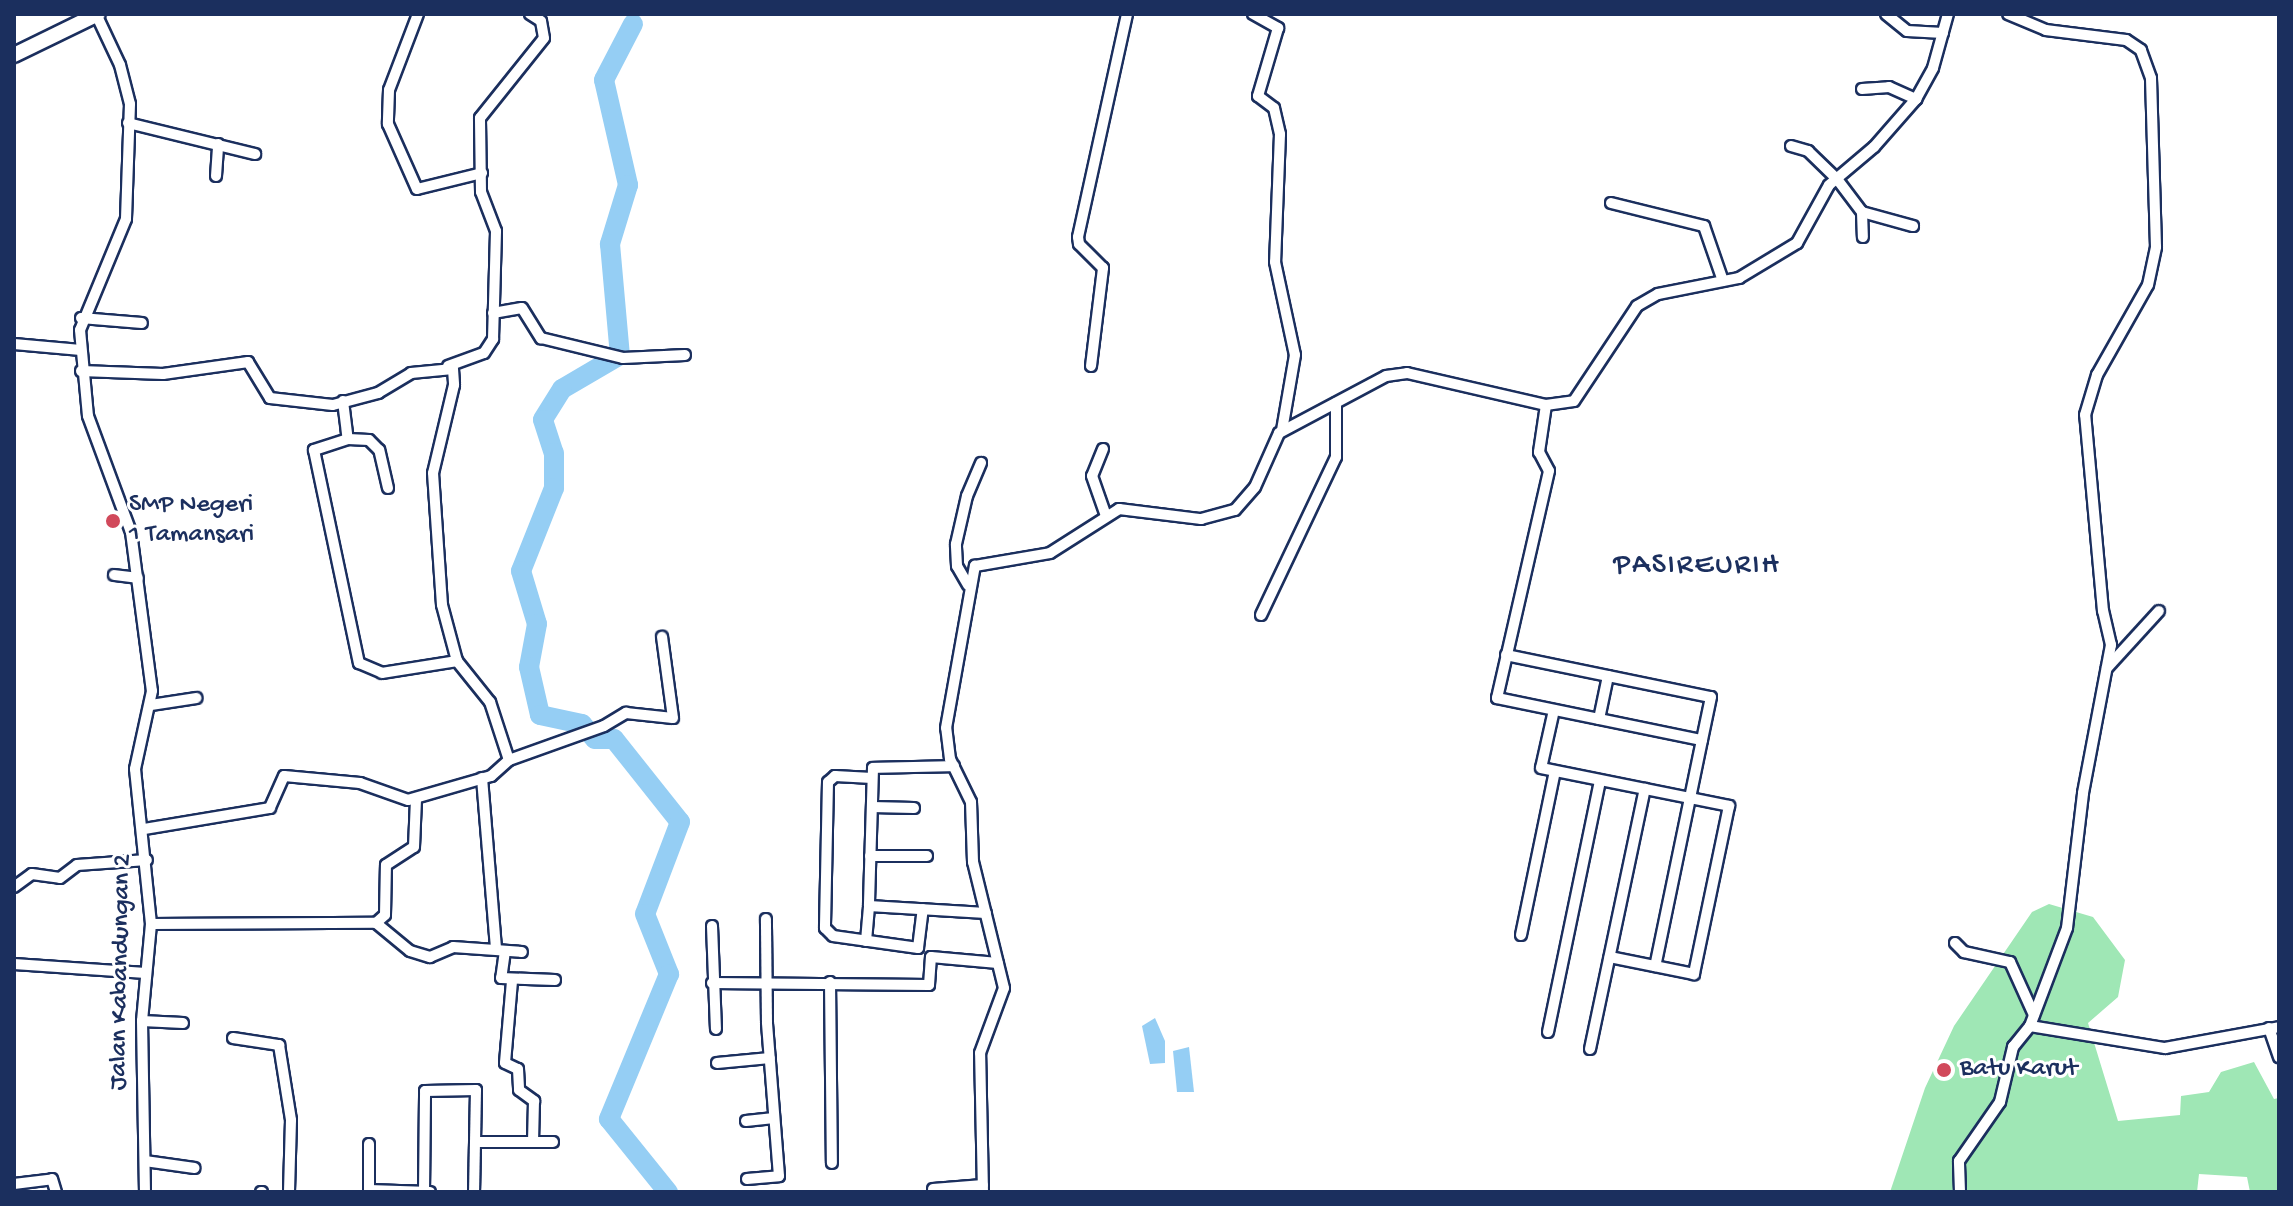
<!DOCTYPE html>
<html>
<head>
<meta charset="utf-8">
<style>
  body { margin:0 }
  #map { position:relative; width:2293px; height:1206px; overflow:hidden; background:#fff; font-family:"Gochi Hand",sans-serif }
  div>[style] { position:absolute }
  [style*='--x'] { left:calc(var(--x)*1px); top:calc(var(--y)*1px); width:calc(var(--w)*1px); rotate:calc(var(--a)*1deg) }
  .green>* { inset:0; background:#9fe7b5 }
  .water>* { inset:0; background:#95cef4 }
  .river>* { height:20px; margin:-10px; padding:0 10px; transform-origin:10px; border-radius:10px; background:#95cef4 }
  .roads { filter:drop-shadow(2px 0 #1b2f5e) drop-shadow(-2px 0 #1b2f5e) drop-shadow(0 2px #1b2f5e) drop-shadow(0 -2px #1b2f5e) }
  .minor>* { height:10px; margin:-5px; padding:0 5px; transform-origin:5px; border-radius:5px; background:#fff }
  .secondary>* { height:14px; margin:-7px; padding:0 7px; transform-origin:7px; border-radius:7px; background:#fff }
  .dots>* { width:22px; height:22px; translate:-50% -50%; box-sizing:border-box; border:4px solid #fff; border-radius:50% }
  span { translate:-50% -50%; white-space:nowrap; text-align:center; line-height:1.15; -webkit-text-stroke:6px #fff; paint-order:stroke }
  .poi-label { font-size:26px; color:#1b2f5e }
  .left { translate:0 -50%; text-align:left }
  .street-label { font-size:26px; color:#1b2f5e }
  .quarter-label { font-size:30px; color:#1b2f5e; letter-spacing:2px }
  .frame { position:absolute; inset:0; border:16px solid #1b2f5e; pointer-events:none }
</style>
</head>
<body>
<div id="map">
  <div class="green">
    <i style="clip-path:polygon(2049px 904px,2093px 917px,2125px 960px,2118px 997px,2088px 1023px,2118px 1121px,2180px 1115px,2181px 1096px,2209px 1092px,2221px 1072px,2254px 1062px,2274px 1099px,2279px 1098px,2279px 1192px,2250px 1192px,2247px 1177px,2199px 1174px,2197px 1192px,1890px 1192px,1925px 1088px,1954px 1026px,2032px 912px)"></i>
  </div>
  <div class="water">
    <i style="clip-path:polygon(1155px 1018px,1165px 1041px,1165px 1063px,1150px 1064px,1142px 1026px)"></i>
    <i style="clip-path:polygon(1189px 1047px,1194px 1092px,1177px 1092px,1173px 1051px)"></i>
  </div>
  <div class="river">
    <i style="--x:633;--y:24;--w:63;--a:117.4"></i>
    <i style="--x:604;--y:80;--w:108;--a:77.1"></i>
    <i style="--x:628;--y:185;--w:62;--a:107"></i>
    <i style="--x:610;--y:244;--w:111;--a:84.9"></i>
    <i style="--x:620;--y:355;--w:67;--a:149.6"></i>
    <i style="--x:562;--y:389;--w:36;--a:122"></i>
    <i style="--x:543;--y:420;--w:35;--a:72"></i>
    <i style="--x:554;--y:453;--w:35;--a:90"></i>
    <i style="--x:554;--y:488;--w:89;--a:111.7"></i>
    <i style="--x:521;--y:571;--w:55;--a:73.2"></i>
    <i style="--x:537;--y:624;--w:44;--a:100.5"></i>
    <i style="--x:529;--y:667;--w:49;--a:77.1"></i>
    <i style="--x:540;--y:715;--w:43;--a:12.1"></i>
    <i style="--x:582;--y:724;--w:20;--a:49"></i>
    <i style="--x:595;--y:739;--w:19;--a:0"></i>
    <i style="--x:614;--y:739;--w:106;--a:51.5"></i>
    <i style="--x:680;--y:822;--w:98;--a:110.8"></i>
    <i style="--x:645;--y:914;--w:65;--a:68.2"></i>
    <i style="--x:669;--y:974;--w:157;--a:112.5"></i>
    <i style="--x:609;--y:1119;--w:94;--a:51.1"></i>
  </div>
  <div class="roads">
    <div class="minor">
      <i style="--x:96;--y:14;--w:56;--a:64.8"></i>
      <i style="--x:120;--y:65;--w:40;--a:75.6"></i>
      <i style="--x:130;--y:104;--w:115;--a:92"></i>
      <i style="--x:126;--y:219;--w:120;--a:112.5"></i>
      <i style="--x:80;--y:330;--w:86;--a:84.7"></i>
      <i style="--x:88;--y:416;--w:124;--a:69.7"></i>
      <i style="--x:131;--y:532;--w:160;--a:82.5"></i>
      <i style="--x:152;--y:691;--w:80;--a:102.3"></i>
      <i style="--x:135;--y:769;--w:156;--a:84.1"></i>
      <i style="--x:151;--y:924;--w:97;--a:95.3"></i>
      <i style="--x:142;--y:1021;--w:171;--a:89"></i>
      <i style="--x:418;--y:14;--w:81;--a:110.9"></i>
      <i style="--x:389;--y:90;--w:34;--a:92"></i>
      <i style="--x:388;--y:124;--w:71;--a:66"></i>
      <i style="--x:417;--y:189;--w:67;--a:-13.8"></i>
      <i style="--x:1253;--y:14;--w:29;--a:29"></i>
      <i style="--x:1278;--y:28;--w:71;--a:106.4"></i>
      <i style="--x:1258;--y:96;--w:20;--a:37"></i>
      <i style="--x:1274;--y:108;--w:27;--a:77"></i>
      <i style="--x:1280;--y:134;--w:128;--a:92.2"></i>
      <i style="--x:1275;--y:262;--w:95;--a:77.9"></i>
      <i style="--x:1295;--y:355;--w:76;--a:99.8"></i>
      <i style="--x:1886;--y:14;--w:27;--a:39"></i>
      <i style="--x:1907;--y:31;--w:36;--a:3"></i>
      <i style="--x:1862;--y:89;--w:27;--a:-4"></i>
      <i style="--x:1889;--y:87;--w:30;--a:24"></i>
      <i style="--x:128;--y:123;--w:131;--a:13.7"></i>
      <i style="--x:1791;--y:146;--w:18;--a:16"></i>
      <i style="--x:1808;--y:151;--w:40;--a:44"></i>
      <i style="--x:1837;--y:179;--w:41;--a:52.9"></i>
      <i style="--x:1862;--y:212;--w:25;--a:88"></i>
      <i style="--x:216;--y:176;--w:32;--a:-86"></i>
      <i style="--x:1611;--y:203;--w:96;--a:13.9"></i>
      <i style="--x:1704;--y:226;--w:58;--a:70.9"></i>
      <i style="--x:1862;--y:212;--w:53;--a:15.4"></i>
      <i style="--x:493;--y:313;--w:29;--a:-10"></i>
      <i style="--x:522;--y:308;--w:36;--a:58"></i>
      <i style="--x:541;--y:338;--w:84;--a:13.7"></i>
      <i style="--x:623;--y:358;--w:62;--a:-2.8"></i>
      <i style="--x:81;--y:318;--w:61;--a:4.7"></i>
      <i style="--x:14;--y:344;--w:67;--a:5.1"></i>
      <i style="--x:448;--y:366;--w:38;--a:-20"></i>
      <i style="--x:484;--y:353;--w:17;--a:-57"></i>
      <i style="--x:493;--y:339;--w:108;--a:-88.4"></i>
      <i style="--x:496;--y:231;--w:42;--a:-111"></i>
      <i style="--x:481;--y:192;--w:74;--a:-90.8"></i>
      <i style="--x:480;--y:118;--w:102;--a:-51.3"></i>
      <i style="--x:544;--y:38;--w:17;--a:-100"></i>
      <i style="--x:541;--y:21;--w:13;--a:-148"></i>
      <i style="--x:1091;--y:366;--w:99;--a:-83"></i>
      <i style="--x:1103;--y:268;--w:34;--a:-135"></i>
      <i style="--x:1079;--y:244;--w:7;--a:-98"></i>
      <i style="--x:1078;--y:237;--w:228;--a:-77.6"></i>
      <i style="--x:81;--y:371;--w:82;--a:2.1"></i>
      <i style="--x:163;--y:374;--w:86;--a:-8"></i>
      <i style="--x:248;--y:362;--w:42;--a:58.6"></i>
      <i style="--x:270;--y:398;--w:63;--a:6.3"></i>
      <i style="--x:333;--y:405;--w:47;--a:-14.9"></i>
      <i style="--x:378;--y:393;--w:39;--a:-31"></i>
      <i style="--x:411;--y:373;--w:42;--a:-5.4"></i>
      <i style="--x:453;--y:369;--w:16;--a:86"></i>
      <i style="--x:454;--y:385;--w:90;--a:103.4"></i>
      <i style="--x:433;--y:473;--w:132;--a:86.1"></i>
      <i style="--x:442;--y:605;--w:58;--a:75"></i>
      <i style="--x:457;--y:661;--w:53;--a:51.2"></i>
      <i style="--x:490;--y:702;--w:61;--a:71.9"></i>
      <i style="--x:509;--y:760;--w:24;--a:138"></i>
      <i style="--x:491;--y:776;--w:86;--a:163.9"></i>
      <i style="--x:408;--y:800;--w:51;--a:-160.5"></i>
      <i style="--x:360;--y:783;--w:76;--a:-174.7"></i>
      <i style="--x:284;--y:776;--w:35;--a:114"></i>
      <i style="--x:270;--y:808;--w:127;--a:170.5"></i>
      <i style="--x:343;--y:401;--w:38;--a:83"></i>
      <i style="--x:1546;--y:405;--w:48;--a:98.5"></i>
      <i style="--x:1539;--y:452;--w:21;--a:62"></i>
      <i style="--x:1549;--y:471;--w:233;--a:102.9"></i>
      <i style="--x:1497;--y:698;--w:209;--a:11.6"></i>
      <i style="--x:1702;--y:740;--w:231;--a:101.7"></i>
      <i style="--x:1103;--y:449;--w:29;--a:112"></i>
      <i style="--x:1092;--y:476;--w:42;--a:70.7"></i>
      <i style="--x:388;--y:488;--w:39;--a:-103"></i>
      <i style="--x:379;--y:450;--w:14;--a:-135"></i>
      <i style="--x:369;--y:440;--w:21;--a:-177"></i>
      <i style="--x:348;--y:439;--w:36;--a:162"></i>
      <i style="--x:314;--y:450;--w:218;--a:78.1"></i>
      <i style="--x:359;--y:663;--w:25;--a:23"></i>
      <i style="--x:382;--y:673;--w:76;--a:-9.1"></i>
      <i style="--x:114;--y:575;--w:24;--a:7"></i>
      <i style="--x:968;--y:585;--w:22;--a:-120"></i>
      <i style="--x:957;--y:566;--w:22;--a:-93"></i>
      <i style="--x:956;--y:544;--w:49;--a:-77.1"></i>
      <i style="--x:967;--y:496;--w:36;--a:-67"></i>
      <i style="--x:1261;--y:615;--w:175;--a:-64.6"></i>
      <i style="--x:1336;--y:457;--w:54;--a:-90"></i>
      <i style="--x:1506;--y:655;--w:209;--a:11.6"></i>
      <i style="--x:1711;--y:697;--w:44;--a:101.8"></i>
      <i style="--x:2107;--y:668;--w:77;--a:-47.6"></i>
      <i style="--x:151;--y:705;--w:46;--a:-8.8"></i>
      <i style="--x:1554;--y:710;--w:59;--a:102.6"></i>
      <i style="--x:1541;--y:768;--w:192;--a:11.4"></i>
      <i style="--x:1729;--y:806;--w:172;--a:101.8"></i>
      <i style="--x:1694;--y:974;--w:86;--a:-168.6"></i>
      <i style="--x:1599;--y:719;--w:44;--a:-78.2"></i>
      <i style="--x:509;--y:760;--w:101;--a:-19.7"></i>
      <i style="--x:604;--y:726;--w:26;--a:-31"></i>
      <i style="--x:626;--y:713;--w:47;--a:6.1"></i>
      <i style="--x:673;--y:718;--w:82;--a:-97.7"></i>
      <i style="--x:954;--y:766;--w:81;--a:178.6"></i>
      <i style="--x:873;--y:768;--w:138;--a:91.7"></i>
      <i style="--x:869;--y:906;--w:117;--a:3.4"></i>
      <i style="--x:482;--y:778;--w:170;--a:85.3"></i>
      <i style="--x:872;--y:778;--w:37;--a:-177"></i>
      <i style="--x:835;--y:776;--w:9;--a:139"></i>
      <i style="--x:828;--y:782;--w:146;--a:91.2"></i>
      <i style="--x:825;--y:928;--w:11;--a:45"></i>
      <i style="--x:833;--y:936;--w:86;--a:8"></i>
      <i style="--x:918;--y:948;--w:39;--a:-83"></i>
      <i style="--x:872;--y:807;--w:42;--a:1.4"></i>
      <i style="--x:870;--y:856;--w:57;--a:0"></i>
      <i style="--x:14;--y:887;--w:22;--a:-36"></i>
      <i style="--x:32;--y:874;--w:28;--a:8"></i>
      <i style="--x:60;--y:878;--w:21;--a:-37"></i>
      <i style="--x:77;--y:865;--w:70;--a:-4.1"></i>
      <i style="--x:376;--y:923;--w:44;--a:39.5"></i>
      <i style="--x:410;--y:951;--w:21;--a:17"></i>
      <i style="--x:430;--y:957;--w:25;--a:-23"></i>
      <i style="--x:453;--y:947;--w:69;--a:4.1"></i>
      <i style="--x:151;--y:924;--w:225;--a:-0.3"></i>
      <i style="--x:376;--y:923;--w:12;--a:-42"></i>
      <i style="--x:385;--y:915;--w:50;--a:-88.9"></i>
      <i style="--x:386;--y:865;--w:33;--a:-33"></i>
      <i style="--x:414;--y:847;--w:48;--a:-87.6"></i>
      <i style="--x:712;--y:926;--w:103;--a:87.8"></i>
      <i style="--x:1521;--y:935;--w:167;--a:-78.3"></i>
      <i style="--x:866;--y:941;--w:35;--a:-85"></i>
      <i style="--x:1955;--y:943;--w:13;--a:45"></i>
      <i style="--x:1964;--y:952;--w:47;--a:12.3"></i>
      <i style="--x:2010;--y:962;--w:58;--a:65.6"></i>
      <i style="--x:505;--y:951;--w:27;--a:98"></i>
      <i style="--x:501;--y:978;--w:54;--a:2.1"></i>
      <i style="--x:14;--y:964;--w:132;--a:3.9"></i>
      <i style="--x:512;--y:981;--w:82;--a:94.9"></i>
      <i style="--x:505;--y:1063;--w:14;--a:25"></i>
      <i style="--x:518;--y:1069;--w:21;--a:87"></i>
      <i style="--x:519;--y:1090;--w:19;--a:36"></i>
      <i style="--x:534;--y:1101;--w:40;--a:91.4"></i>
      <i style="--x:830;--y:982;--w:181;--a:89.4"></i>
      <i style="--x:712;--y:983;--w:217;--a:0.5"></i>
      <i style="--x:929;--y:985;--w:28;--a:-86"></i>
      <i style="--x:931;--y:957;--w:67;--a:5.1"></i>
      <i style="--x:142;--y:1021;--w:41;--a:2.8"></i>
      <i style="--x:2030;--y:1026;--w:137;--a:9.3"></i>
      <i style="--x:2165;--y:1048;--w:116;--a:-10.4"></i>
      <i style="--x:2269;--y:1028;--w:31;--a:71"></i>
      <i style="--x:1548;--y:1032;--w:257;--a:-78.3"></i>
      <i style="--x:233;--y:1038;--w:47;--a:8.7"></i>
      <i style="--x:279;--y:1045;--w:76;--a:80.9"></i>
      <i style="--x:291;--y:1120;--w:72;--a:91.6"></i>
      <i style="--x:1590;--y:1049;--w:266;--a:-78.1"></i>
      <i style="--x:717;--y:1063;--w:53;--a:-5.4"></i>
      <i style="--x:746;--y:1121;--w:28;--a:-6"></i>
      <i style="--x:475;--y:1142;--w:78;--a:0"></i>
      <i style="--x:145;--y:1161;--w:50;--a:8"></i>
      <i style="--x:747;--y:1179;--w:32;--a:-5"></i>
      <i style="--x:779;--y:1176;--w:154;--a:-94.5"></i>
      <i style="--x:767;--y:1022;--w:103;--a:-90.6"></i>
      <i style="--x:14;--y:1184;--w:38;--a:-7"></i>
      <i style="--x:52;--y:1179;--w:14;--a:73"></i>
      <i style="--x:933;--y:1189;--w:50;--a:-4.6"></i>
      <i style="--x:369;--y:1190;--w:61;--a:1.9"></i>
      <i style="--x:261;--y:1192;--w:1;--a:0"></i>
      <i style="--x:369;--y:1192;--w:48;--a:-90"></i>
      <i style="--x:424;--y:1192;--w:101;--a:-89.4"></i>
      <i style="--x:425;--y:1091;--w:51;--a:-1.1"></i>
      <i style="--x:476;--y:1090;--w:102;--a:91.1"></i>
      <i style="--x:983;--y:1192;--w:139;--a:-91.2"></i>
      <i style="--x:980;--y:1053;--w:69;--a:-69.7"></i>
      <i style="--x:1004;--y:988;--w:130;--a:-103.8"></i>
      <i style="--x:973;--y:862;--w:60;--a:-91.9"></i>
      <i style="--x:971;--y:802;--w:48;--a:-116"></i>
      <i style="--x:950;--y:759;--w:31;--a:-97"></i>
      <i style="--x:946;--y:728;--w:165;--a:-79.9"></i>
      <i style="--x:975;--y:566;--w:76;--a:-9.8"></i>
      <i style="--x:1050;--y:553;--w:82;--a:-32.5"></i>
      <i style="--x:1119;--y:509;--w:83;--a:7"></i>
      <i style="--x:1201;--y:519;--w:35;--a:-15"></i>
      <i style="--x:1235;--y:510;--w:30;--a:-49"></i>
      <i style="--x:1255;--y:487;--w:59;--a:-66"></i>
      <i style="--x:1279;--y:433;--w:121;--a:-28"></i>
      <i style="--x:1386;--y:376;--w:21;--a:-8"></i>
      <i style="--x:1407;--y:373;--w:143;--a:13"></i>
      <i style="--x:1546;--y:405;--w:28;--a:-8"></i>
      <i style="--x:1574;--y:401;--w:114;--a:-56.4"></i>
      <i style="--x:1637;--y:306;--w:24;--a:-30"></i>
      <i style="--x:1658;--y:294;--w:83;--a:-11.2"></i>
      <i style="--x:1739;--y:278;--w:68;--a:-31.1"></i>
      <i style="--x:1797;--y:243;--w:66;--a:-61.1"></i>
      <i style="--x:1829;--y:185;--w:59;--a:-40.2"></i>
      <i style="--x:1874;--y:147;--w:64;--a:-48.8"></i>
      <i style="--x:1916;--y:99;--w:35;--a:-61"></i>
      <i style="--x:1933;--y:68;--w:56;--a:-74.5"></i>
      <i style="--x:1960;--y:1192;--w:31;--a:-92"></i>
      <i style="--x:1959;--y:1161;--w:72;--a:-55.2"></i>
      <i style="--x:2000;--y:1102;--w:57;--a:-76.7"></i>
      <i style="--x:2013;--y:1047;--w:27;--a:-51"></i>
      <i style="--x:2030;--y:1026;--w:105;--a:-69.3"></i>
      <i style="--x:2067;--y:928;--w:136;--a:-83.2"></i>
      <i style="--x:2083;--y:793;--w:151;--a:-79.3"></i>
      <i style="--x:2111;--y:645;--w:35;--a:-103"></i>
      <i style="--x:2103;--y:611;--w:197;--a:-95.2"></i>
      <i style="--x:2085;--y:415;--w:42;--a:-73.3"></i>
      <i style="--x:2097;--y:375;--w:103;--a:-60.5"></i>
      <i style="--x:2148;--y:285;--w:39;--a:-78"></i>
      <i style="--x:2156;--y:247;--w:169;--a:-91.7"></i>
      <i style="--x:2151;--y:78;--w:30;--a:-110"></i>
      <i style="--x:2141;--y:50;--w:18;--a:-146"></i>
      <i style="--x:2126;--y:40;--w:81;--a:-172.9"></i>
      <i style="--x:2046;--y:30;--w:41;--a:-157.2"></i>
    </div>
    <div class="secondary">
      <i style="--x:14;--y:55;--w:93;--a:-26"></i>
    </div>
  </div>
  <div class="dots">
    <i style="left:113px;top:521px;background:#d1495b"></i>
    <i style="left:1944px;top:1070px;background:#d1495b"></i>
  </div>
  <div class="poi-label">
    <span class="left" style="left:129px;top:521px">SMP Negeri<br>1 Tamansari</span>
    <span class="left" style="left:1960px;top:1070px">Batu Karut</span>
  </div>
  <div class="street-label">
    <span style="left:122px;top:972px;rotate:-89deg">Jalan Kabandungan 2</span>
  </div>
  <div class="quarter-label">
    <span style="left:1697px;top:567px">PASIREURIH</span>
  </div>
  <div class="frame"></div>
</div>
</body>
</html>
